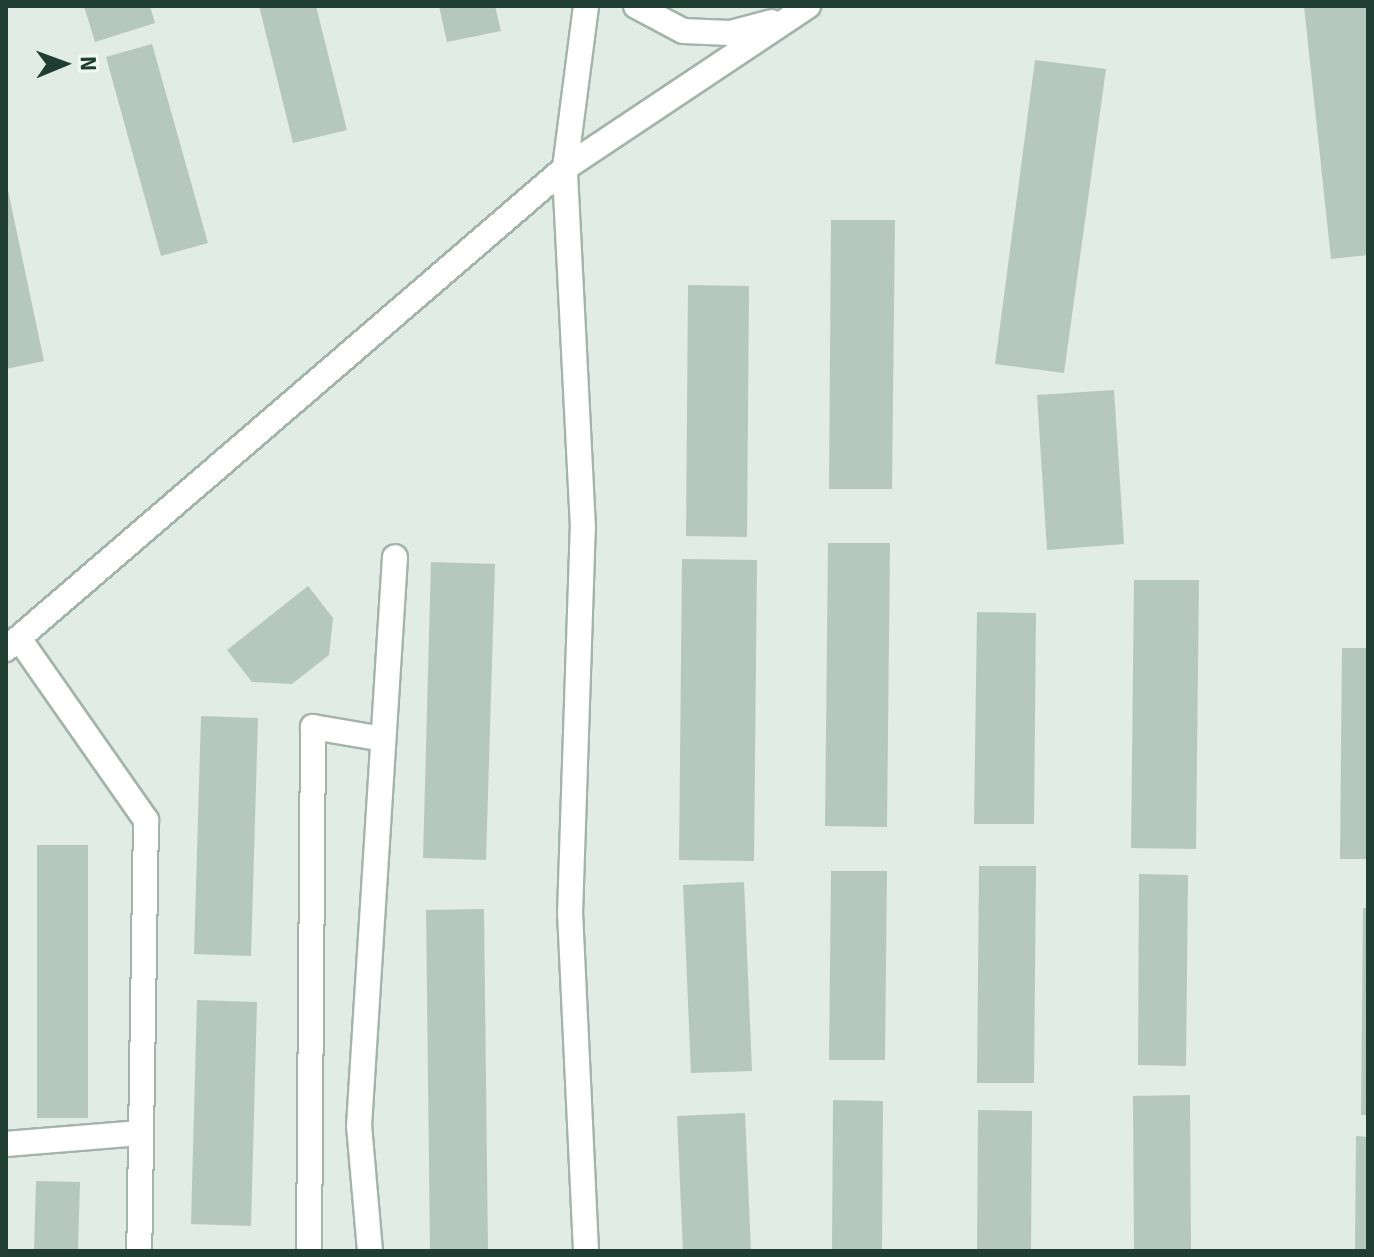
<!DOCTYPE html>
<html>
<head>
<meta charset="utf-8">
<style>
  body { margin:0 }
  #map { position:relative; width:1374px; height:1257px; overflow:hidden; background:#e0ece5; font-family:Signika,sans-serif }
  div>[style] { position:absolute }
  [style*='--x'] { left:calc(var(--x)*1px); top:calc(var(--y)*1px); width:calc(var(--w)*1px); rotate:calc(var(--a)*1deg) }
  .building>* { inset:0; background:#b5c7be }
  .roads { filter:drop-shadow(2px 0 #a2b4ac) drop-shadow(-2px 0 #a2b4ac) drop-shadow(0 2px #a2b4ac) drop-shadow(0 -2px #a2b4ac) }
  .street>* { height:24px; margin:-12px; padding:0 12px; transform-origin:12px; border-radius:12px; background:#fff }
  .secondary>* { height:24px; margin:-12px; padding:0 12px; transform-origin:12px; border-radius:12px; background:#fff }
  span { translate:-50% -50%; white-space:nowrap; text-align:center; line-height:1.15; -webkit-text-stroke:7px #f0f8f4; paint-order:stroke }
  .frame { position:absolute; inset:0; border:8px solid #1f3d33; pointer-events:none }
  .north { position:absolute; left:24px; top:24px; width:80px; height:80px; -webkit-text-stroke:6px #f0f8f4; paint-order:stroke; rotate:89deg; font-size:22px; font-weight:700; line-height:32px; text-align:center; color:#1f3d33 }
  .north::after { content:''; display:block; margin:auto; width:28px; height:36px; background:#1f3d33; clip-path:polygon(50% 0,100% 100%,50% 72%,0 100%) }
</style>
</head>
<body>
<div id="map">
  <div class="building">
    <i style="clip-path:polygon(84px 6px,150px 6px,155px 23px,95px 42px)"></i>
    <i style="clip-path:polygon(259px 6px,316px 6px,347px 130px,293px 143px)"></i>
    <i style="clip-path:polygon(439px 6px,495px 6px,501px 31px,447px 42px)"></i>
    <i style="clip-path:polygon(1304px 6px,1368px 6px,1368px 255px,1331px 259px)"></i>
    <i style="clip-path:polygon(152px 44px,208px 243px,161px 256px,106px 57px)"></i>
    <i style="clip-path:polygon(1035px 60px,1106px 69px,1064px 373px,995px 364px)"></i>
    <i style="clip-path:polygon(6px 181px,44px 361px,6px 369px)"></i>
    <i style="clip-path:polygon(831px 220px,895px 220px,892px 489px,829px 489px)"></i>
    <i style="clip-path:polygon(688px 285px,749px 286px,747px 537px,686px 536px)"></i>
    <i style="clip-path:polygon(1114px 390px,1124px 544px,1047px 550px,1037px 395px)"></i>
    <i style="clip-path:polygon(828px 543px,890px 543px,887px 827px,825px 826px)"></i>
    <i style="clip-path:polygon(682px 559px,757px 560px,754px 861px,679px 860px)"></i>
    <i style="clip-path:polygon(431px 562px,495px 564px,486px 860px,423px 858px)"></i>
    <i style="clip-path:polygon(1134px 580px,1199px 580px,1196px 849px,1131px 848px)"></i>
    <i style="clip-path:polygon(308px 586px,333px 618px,329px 655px,292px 684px,252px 682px,227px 650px)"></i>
    <i style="clip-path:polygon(977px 612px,1036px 613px,1034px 824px,974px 824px)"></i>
    <i style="clip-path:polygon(1342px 648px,1368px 648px,1368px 859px,1340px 859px)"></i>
    <i style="clip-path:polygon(201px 716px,258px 718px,251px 956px,194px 954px)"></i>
    <i style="clip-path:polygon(37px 845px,88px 845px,88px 1118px,37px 1118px)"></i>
    <i style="clip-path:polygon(979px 866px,1036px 866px,1034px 1083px,977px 1083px)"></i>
    <i style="clip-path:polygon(831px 871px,887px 871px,885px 1060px,829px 1060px)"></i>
    <i style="clip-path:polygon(1139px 874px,1188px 875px,1186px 1066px,1138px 1065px)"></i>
    <i style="clip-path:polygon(744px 882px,752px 1071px,691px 1073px,683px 885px)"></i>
    <i style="clip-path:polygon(1363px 908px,1368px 908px,1368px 1115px,1361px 1115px)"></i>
    <i style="clip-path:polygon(484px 909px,488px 1251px,430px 1251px,426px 910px)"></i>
    <i style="clip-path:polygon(197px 1000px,257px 1002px,251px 1226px,191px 1224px)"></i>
    <i style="clip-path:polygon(1190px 1095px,1191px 1251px,1134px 1251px,1133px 1096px)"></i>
    <i style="clip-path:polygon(833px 1100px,883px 1101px,882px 1251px,832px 1251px)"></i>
    <i style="clip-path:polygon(978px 1110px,1032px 1111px,1031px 1251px,977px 1251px)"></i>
    <i style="clip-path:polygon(745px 1113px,751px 1251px,683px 1251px,677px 1116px)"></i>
    <i style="clip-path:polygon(1356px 1136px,1368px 1137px,1368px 1251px,1355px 1251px)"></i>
    <i style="clip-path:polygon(36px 1181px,80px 1182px,78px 1251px,34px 1251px)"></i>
  </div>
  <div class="roads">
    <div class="street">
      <i style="--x:20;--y:640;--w:220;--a:55"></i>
      <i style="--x:146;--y:820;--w:431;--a:90.9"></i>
      <i style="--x:6;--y:1144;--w:135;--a:-4.7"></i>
      <i style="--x:309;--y:1251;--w:524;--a:-89.56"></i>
      <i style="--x:313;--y:727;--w:71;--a:9.7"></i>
      <i style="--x:370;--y:1251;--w:125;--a:-95"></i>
      <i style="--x:359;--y:1126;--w:570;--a:-86.38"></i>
    </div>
    <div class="secondary">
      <i style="--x:636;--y:6;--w:53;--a:28"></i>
      <i style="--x:683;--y:31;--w:47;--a:2.4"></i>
      <i style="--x:730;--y:33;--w:43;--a:-14.7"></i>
      <i style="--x:6;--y:649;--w:737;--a:-40.71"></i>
      <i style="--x:565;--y:168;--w:292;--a:-33.7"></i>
      <i style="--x:586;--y:1251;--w:337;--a:-92.7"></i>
      <i style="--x:570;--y:914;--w:386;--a:-88.1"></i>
      <i style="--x:583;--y:528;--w:360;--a:-92.9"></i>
      <i style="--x:565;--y:168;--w:163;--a:-82.6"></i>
    </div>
  </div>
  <div class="frame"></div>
  <div class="north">N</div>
</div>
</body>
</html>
